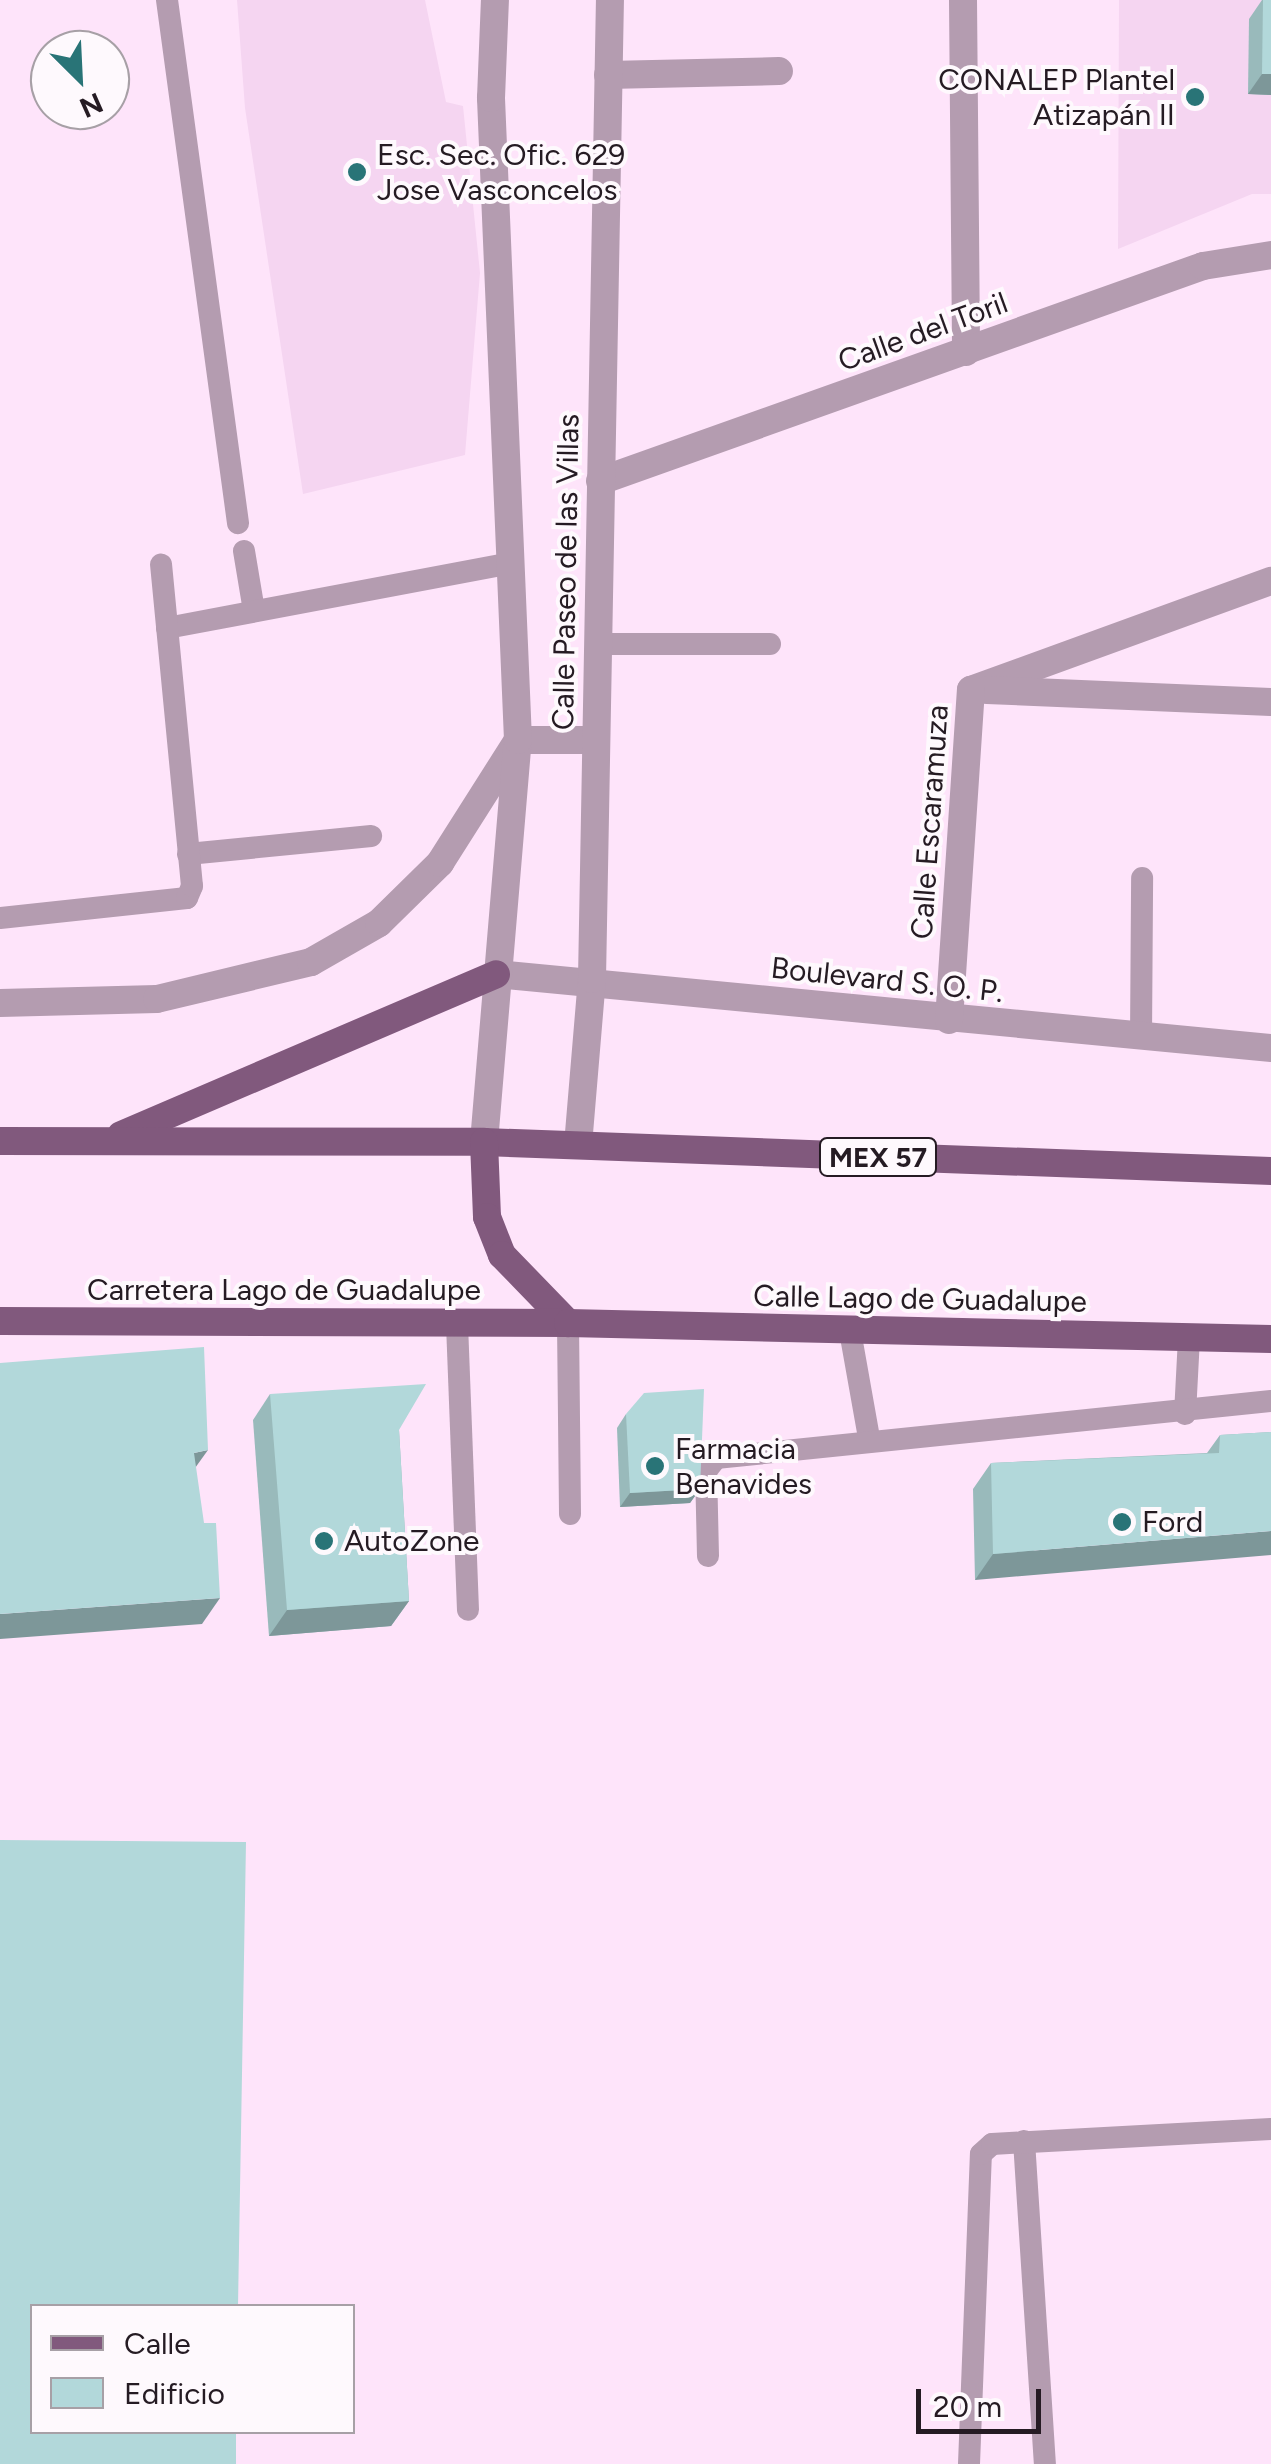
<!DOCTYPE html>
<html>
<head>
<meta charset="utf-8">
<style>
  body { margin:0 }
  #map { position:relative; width:1271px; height:2464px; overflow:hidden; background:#fee4fa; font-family:Figtree,sans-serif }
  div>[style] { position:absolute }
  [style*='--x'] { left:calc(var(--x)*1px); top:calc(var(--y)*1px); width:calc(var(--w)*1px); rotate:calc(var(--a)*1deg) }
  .built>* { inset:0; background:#f5d5f1 }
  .service>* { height:22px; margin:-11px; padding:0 11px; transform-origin:11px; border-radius:11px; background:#b49cb0 }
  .minor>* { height:28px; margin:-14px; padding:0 14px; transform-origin:14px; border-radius:14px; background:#b49cb0 }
  .tertiary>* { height:28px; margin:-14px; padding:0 14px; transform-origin:14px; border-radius:14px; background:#b49cb0 }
  .primary>* { height:28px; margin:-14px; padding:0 14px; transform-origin:14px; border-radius:14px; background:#81597d }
  .wall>* { inset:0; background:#99babb }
  .shaded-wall>* { inset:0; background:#7d9799 }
  .building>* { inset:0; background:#b2d8da }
  .dots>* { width:28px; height:28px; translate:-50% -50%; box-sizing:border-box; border:5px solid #fef9fd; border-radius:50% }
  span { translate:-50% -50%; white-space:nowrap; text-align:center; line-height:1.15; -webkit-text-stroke:8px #fef9fd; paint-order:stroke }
  .shield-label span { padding:2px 8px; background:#fef9fd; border:2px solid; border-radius:8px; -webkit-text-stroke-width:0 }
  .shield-label { font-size:28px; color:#251b23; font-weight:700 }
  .poi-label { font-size:30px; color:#251b23 }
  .right { translate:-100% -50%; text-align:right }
  .left { translate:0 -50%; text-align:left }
  .street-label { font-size:30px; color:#251b23 }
  .legend { position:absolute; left:30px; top:2304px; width:325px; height:130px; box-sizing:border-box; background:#fef9fd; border:2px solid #a7a0a6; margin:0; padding:12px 18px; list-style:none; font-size:30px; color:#251b23 }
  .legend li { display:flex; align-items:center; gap:20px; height:50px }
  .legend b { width:50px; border:2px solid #a7a0a6 }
  .north { position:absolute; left:30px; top:30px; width:100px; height:100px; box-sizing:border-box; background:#fef9fd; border:2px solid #a7a0a6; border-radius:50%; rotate:156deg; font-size:28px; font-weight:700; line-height:40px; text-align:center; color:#251b23 }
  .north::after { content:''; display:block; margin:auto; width:35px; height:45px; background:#297477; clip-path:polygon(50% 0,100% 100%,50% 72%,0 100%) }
  .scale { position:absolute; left:916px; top:2389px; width:125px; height:45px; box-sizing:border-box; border:5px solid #251b23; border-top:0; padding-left:12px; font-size:30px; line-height:35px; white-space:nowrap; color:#251b23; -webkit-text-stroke:8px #fef9fd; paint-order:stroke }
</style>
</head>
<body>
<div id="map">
  <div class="built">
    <i style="clip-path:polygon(237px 0,425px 0,446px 102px,463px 106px,480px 273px,465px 455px,303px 494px,245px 108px)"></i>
    <i style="clip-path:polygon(1119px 0,1271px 0,1271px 194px,1252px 194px,1118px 249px)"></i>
  </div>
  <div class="service">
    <i style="--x:167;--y:0;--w:528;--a:82.27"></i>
    <i style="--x:244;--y:551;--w:61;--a:80.5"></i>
    <i style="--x:167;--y:628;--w:350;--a:-10.7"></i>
    <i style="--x:598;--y:644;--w:172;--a:0"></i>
    <i style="--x:188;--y:854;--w:184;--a:-5.6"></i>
    <i style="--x:0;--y:918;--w:188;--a:-6.1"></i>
    <i style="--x:187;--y:898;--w:13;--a:-67"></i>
    <i style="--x:192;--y:886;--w:323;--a:-95.5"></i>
    <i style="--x:1141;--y:1038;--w:160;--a:-89.6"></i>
    <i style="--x:568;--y:1323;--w:191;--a:89.4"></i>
    <i style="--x:457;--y:1324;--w:286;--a:87.8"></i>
    <i style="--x:850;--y:1331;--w:109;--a:79.9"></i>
    <i style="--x:1185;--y:1414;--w:76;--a:-87"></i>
    <i style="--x:708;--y:1556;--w:85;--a:-91.3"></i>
    <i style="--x:706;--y:1471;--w:16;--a:-52"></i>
    <i style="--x:716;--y:1458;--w:558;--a:-5.86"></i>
    <i style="--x:1024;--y:2141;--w:324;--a:86.3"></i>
    <i style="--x:969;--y:2464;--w:310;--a:-87.8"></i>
    <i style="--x:981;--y:2154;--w:15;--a:-42"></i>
    <i style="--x:992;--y:2144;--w:279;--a:-3.1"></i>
  </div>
  <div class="minor">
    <i style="--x:963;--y:0;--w:352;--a:89.5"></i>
    <i style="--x:608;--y:75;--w:171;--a:-1.3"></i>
    <i style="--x:600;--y:481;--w:640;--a:-19.62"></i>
    <i style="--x:1203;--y:266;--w:69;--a:-9.2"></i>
    <i style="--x:971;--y:690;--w:319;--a:-20"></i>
    <i style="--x:987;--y:690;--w:284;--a:2.4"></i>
    <i style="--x:496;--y:974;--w:779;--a:5.45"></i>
    <i style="--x:0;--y:1003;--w:157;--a:-1.5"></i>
    <i style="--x:157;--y:999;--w:158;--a:-13.5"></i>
    <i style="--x:311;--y:962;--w:78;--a:-29.8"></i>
    <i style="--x:379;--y:923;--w:86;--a:-44.5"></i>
    <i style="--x:440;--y:863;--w:146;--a:-57.6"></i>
    <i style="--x:949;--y:1020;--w:331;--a:-86.2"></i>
  </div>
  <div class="tertiary">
    <i style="--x:518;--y:740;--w:78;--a:0"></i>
    <i style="--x:484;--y:1142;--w:403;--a:-85.2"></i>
    <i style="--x:518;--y:740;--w:643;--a:-92.41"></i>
    <i style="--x:491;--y:98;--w:98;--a:-87.7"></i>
    <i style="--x:578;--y:1145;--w:167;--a:-85.2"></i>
    <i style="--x:592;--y:979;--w:979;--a:-88.95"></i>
  </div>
  <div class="primary">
    <i style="--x:121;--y:1135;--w:408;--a:-23.2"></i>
    <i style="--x:0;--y:1141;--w:484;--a:0.1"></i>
    <i style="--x:484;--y:1142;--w:788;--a:2.11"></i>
    <i style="--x:484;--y:1142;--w:75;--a:87.7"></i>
    <i style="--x:487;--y:1217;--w:41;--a:68.5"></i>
    <i style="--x:502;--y:1255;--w:95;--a:45.9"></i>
    <i style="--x:0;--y:1321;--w:568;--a:0.2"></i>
    <i style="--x:568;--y:1323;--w:703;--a:1.3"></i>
  </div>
  <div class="wall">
    <i style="clip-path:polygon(1262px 0,1271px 0,1271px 95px,1248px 94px,1249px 19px)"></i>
    <i style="clip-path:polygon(270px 1394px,399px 1430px,409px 1601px,391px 1626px,269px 1636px,253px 1420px)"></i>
    <i style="clip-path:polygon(626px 1414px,700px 1489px,690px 1503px,620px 1507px,617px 1428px)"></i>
    <i style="clip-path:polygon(1271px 1432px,975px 1580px,973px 1489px,991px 1463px,1207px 1453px,1220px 1435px)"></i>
  </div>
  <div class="shaded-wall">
    <i style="clip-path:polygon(1262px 74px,1271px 74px,1271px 95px,1248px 94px)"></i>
    <i style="clip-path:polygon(208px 1450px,190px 1475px,194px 1453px)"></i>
    <i style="clip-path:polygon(700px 1489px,690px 1503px,620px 1507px,630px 1493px)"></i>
    <i style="clip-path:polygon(1271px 1531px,1271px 1555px,975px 1580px,993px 1554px)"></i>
    <i style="clip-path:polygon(220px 1598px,202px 1624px,0 1639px,0 1614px)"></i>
    <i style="clip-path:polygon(409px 1601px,391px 1626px,269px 1636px,287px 1610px)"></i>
  </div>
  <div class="building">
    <i style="clip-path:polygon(1263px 0,1271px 0,1271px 74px,1262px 74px)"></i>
    <i style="clip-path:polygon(204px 1347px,208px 1450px,194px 1453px,204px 1523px,216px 1523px,220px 1598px,0 1614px,0 1363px)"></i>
    <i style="clip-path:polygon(426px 1384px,399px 1430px,409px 1601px,287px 1610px,270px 1394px)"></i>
    <i style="clip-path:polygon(704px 1389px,700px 1489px,630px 1493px,626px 1414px,644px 1393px)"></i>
    <i style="clip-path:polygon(1271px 1432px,1271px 1531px,993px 1554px,991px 1463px,1219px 1453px,1220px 1435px)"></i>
    <i style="clip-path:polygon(0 1840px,246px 1842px,238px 2306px,32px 2306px,32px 2432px,236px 2432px,236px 2464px,0 2464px)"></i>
  </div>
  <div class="dots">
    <i style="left:1195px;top:97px;background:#297477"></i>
    <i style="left:357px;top:172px;background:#297477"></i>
    <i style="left:655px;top:1466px;background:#297477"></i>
    <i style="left:1122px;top:1522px;background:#297477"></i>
    <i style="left:324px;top:1541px;background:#297477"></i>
  </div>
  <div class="shield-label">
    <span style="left:878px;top:1157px">MEX 57</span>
  </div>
  <div class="poi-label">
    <span class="right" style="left:1175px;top:97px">CONALEP Plantel<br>Atizapán II</span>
    <span class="left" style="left:377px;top:172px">Esc. Sec. Ofic. 629<br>Jose Vasconcelos</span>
    <span class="left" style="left:675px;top:1466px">Farmacia<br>Benavides</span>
    <span class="left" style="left:1142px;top:1522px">Ford</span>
    <span class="left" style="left:344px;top:1541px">AutoZone</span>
  </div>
  <div class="street-label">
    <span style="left:923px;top:332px;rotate:-20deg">Calle del Toril</span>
    <span style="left:566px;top:572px;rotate:-89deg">Calle Paseo de las Villas</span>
    <span style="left:930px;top:822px;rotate:-86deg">Calle Escaramuza</span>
    <span style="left:887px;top:980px;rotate:6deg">Boulevard S. O. P.</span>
    <span style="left:284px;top:1290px">Carretera Lago de Guadalupe</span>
    <span style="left:920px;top:1299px;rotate:1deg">Calle Lago de Guadalupe</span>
  </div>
  <ul class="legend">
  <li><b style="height:12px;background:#81597d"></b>Calle</li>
  <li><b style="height:28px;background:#b2d8da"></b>Edificio</li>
  </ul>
  <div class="north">N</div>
  <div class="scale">20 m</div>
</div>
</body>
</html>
